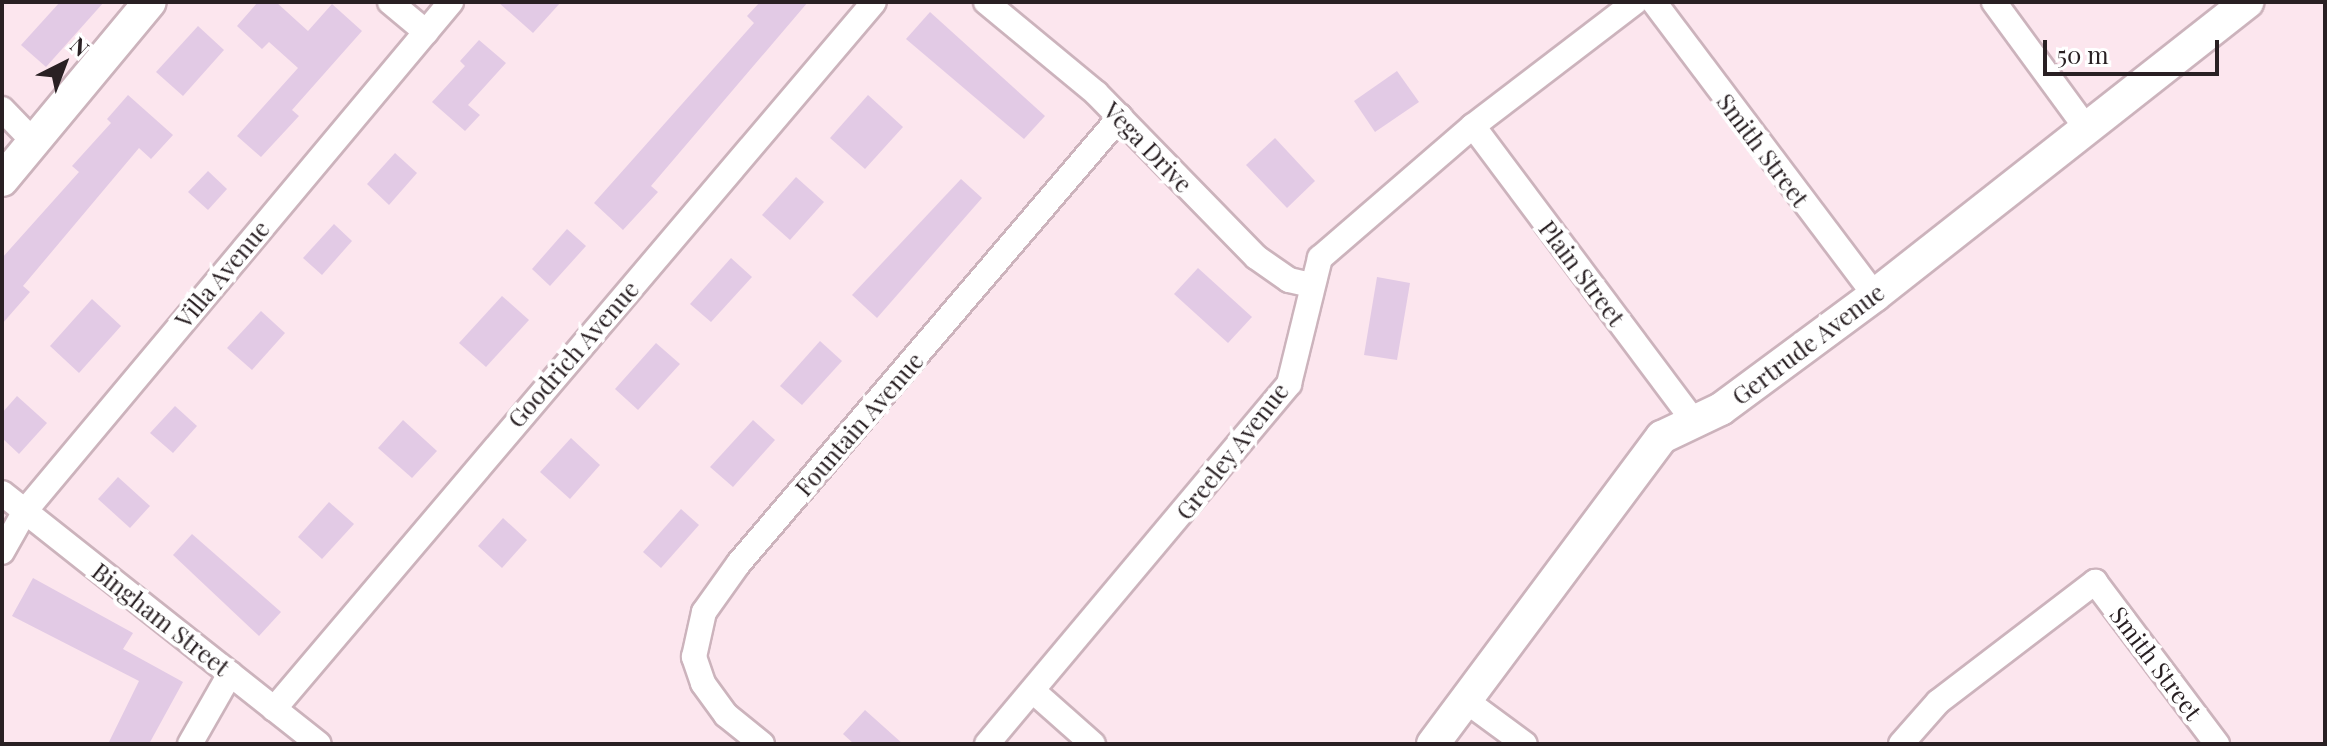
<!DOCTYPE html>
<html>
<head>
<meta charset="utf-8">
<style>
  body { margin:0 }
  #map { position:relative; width:2327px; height:746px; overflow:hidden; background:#fce6ee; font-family:"Playfair Display",serif }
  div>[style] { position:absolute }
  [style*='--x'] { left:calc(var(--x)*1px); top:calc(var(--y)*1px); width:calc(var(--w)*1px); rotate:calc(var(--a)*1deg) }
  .building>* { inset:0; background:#e2cae5 }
  .roads { filter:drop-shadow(2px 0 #ccb3bc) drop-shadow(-2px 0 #ccb3bc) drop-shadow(0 2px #ccb3bc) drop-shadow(0 -2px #ccb3bc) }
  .minor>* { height:24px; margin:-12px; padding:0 12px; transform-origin:12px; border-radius:12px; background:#fff }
  .tertiary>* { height:32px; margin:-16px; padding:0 16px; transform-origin:16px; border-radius:16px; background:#fff }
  span { translate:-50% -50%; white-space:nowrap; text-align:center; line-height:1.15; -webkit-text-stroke:8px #fff; paint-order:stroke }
  .street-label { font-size:24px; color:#292023 }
  .frame { position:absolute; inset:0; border:4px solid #292023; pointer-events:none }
  .north { position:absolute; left:24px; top:24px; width:80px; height:80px; -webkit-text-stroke:6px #fff; paint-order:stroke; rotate:42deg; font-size:22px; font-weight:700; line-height:32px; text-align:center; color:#292023 }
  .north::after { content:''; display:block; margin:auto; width:28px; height:36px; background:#292023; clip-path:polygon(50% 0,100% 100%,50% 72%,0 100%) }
  .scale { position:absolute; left:2043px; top:40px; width:176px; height:36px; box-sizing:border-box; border:4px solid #292023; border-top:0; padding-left:10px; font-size:24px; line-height:28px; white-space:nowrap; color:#292023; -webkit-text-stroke:6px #fff; paint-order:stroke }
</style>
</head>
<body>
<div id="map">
  <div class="building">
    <i style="clip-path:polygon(60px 2px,104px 2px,46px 67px,21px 45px)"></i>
    <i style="clip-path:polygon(258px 2px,276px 2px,308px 31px,332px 4px,362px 31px,292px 110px,299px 116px,261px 157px,237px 136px,298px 68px,269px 42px,262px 49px,237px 26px)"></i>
    <i style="clip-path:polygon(498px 2px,561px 2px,533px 33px)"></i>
    <i style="clip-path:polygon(760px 2px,808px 2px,651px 186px,658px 192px,623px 230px,594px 203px,754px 23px,747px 16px)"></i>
    <i style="clip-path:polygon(930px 12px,1045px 116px,1024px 139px,906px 39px)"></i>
    <i style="clip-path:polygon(198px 26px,224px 50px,183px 96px,156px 72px)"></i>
    <i style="clip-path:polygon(479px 40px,506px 63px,468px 105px,480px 115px,465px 131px,432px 102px,465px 66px,460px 61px)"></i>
    <i style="clip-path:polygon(1397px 71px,1419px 102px,1375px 132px,1354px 101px)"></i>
    <i style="clip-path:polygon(128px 95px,173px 135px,151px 159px,139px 148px,23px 286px,30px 292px,2px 324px,2px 258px,79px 172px,72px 166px,111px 123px,107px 119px)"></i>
    <i style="clip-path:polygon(868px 95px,903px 127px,865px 169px,830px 138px)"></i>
    <i style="clip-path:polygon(1275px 138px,1315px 181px,1287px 208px,1246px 165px)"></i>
    <i style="clip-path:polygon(395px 153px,417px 173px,389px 205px,367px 184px)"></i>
    <i style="clip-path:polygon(208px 171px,227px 189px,208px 210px,188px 192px)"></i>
    <i style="clip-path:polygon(796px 177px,824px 202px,790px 240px,762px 215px)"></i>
    <i style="clip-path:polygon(961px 179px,982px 198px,877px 318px,852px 295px)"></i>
    <i style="clip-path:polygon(334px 224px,352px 241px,322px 275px,303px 258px)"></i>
    <i style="clip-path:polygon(567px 229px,586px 246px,550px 286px,532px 269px)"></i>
    <i style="clip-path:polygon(731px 258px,752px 277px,711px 322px,690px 304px)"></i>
    <i style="clip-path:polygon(1198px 268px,1252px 317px,1228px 343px,1174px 294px)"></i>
    <i style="clip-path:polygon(1377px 277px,1410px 283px,1397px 360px,1364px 355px)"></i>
    <i style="clip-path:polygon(502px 296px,529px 320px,486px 367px,459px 343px)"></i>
    <i style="clip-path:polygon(92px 299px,121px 326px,79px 373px,50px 346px)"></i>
    <i style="clip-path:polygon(261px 311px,285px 333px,252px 370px,227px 348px)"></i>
    <i style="clip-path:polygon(820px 341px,842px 361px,802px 405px,780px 386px)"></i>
    <i style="clip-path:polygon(656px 343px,680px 364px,638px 410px,615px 389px)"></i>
    <i style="clip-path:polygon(17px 396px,47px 423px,19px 454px,2px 438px,2px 413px)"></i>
    <i style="clip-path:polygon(175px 406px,197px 426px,173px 453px,150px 433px)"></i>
    <i style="clip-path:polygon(403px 420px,437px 451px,412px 478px,378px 448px)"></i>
    <i style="clip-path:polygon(753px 420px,775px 440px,733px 487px,710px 467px)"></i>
    <i style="clip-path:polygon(571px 438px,600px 465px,570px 499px,540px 472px)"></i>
    <i style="clip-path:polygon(118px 477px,150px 506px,130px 528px,98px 499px)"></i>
    <i style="clip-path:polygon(329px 502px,354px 524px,322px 559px,298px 537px)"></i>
    <i style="clip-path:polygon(681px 509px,699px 525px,661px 568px,643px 552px)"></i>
    <i style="clip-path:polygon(503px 518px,527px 540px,502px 568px,478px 546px)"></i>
    <i style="clip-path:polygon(192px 534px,281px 612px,259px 636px,173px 555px)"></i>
    <i style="clip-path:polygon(33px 578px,133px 633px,123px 649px,183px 682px,149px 744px,108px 744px,139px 681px,12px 616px)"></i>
    <i style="clip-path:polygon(865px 710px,903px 744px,854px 744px,843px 734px)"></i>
  </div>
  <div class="roads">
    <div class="minor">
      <i style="--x:390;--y:2;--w:47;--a:39.8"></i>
      <i style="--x:986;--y:2;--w:143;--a:39.6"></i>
      <i style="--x:1096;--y:93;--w:229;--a:45.7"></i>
      <i style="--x:1256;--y:257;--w:40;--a:34.9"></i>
      <i style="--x:1289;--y:280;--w:23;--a:13"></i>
      <i style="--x:1654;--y:2;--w:367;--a:53"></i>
      <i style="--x:1994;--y:2;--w:157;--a:53.8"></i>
      <i style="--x:2;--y:109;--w:46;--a:45.9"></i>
      <i style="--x:1473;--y:126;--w:367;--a:53.2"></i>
      <i style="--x:2;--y:493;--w:404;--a:38.4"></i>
      <i style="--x:2;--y:552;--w:47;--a:-60.7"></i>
      <i style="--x:25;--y:511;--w:664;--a:-50.07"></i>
      <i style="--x:1033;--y:691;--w:80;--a:41.5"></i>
      <i style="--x:1465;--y:700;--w:74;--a:36.3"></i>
      <i style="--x:274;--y:709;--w:927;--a:-49.68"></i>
      <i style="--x:190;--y:744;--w:81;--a:-60.3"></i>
      <i style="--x:762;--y:744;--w:46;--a:-141.1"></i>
      <i style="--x:726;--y:715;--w:39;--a:-126"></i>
      <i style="--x:703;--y:683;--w:28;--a:-109"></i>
      <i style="--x:694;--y:657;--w:46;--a:-77.5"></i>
      <i style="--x:704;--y:612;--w:60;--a:-54.5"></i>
      <i style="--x:739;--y:563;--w:587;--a:-49.49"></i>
      <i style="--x:987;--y:744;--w:470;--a:-50"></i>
      <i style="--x:1289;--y:384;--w:130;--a:-76.2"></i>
      <i style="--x:1320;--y:258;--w:202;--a:-40.8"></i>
      <i style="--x:1473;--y:126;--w:204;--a:-37.4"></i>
      <i style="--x:1901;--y:744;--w:56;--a:-48.6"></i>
      <i style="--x:1938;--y:702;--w:198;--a:-37.4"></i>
      <i style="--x:2095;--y:582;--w:203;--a:53"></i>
    </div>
    <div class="tertiary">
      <i style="--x:2;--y:180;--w:231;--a:-50.3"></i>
      <i style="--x:1433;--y:744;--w:383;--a:-53.3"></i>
      <i style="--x:1662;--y:437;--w:65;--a:-25.4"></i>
      <i style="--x:1721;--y:409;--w:192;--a:-36.5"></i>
      <i style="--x:1875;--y:295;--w:474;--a:-38.2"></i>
    </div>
  </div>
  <div class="street-label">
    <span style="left:1148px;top:147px;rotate:46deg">Vega Drive</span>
    <span style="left:1763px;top:150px;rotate:53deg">Smith Street</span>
    <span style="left:1582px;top:273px;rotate:53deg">Plain Street</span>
    <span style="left:222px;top:274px;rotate:-50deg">Villa Avenue</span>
    <span style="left:1808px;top:344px;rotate:-37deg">Gertrude Avenue</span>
    <span style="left:573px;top:354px;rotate:-49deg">Goodrich Avenue</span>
    <span style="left:859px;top:424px;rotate:-49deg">Fountain Avenue</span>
    <span style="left:1232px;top:451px;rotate:-52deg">Greeley Avenue</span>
    <span style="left:161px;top:619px;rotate:38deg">Bingham Street</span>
    <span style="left:2156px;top:663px;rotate:53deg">Smith Street</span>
  </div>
  <div class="frame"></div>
  <div class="north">N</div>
  <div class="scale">50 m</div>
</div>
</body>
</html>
